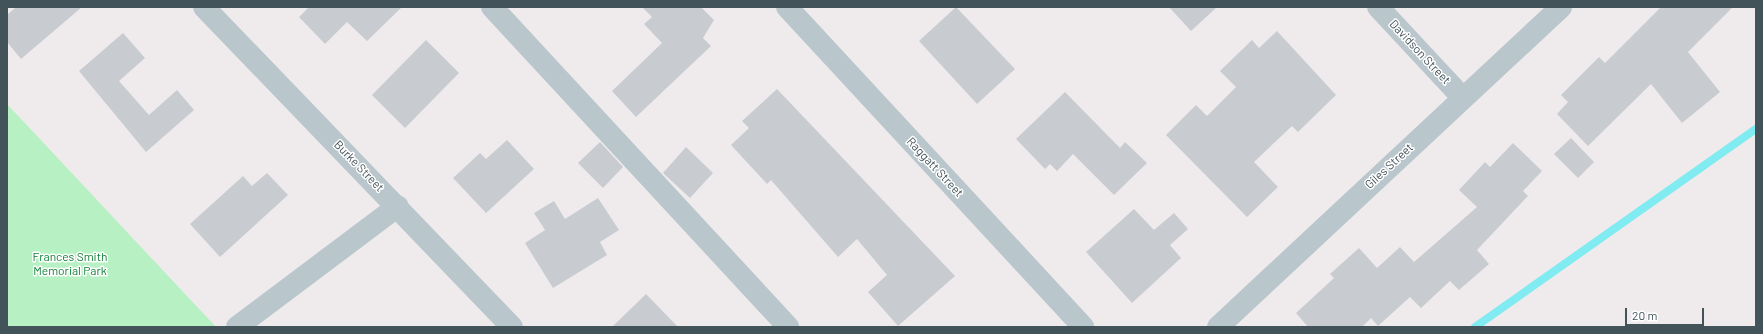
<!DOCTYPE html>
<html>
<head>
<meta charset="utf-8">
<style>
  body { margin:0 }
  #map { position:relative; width:1763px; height:334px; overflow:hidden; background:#efebec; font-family:Barlow,sans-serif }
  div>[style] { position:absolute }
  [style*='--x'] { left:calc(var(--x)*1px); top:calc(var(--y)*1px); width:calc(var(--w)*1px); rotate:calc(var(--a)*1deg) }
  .green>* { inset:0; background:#b6f0c3 }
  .stream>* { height:8px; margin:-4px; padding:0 4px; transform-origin:4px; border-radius:4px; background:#80ebf0 }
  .building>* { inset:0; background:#c8ccd1 }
  .minor>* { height:22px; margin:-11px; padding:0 11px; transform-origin:11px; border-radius:11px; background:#b9c6cc }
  span { translate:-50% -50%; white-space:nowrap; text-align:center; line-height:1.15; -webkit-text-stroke:3px #fff; paint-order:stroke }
  .street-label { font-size:12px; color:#43535a }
  .park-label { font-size:12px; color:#117e36 }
  .frame { position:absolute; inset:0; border:8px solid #43535a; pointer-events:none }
  .scale { position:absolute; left:1625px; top:308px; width:79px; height:18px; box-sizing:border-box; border:2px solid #43535a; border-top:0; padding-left:5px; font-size:12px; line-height:14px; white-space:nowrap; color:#43535a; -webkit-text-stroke:3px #fff; paint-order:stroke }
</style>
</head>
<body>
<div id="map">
  <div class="green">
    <i style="clip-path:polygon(7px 104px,216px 327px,7px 327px)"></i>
  </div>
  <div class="stream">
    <i style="--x:1475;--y:327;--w:344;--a:-35.2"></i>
  </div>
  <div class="building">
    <i style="clip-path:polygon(16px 7px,82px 7px,21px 59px,7px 42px,7px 15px)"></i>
    <i style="clip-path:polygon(309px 7px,402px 7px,367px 41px,347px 22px,325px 44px,299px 17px)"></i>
    <i style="clip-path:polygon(642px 7px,701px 7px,714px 20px,703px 38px,711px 46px,636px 117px,612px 91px,662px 43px,644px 24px,652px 17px)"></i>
    <i style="clip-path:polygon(956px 7px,1015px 69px,977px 104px,919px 41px)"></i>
    <i style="clip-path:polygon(1169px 7px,1217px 7px,1191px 31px)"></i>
    <i style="clip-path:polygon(1661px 7px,1733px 7px,1688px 52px,1720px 92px,1682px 123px,1651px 84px,1588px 146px,1557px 114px,1568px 102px,1561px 95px,1599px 57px,1605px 63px)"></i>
    <i style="clip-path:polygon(1277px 31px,1336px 95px,1298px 132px,1292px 126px,1254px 162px,1278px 187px,1247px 217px,1166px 135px,1196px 105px,1207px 116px,1236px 87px,1220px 71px,1252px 40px,1259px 48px)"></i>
    <i style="clip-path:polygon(123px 33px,145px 58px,119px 81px,149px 115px,177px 90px,194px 110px,146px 152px,79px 71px)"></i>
    <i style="clip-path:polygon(426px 40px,459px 73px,405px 128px,372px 95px)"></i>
    <i style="clip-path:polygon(777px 89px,955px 276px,898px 326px,868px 292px,887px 275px,857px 239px,838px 257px,771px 180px,767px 184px,731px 145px,749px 128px,742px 121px)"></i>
    <i style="clip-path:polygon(1065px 92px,1120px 148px,1125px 142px,1147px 163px,1114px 195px,1073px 154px,1057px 171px,1050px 164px,1045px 169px,1016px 139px)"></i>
    <i style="clip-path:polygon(1571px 138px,1594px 162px,1578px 178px,1554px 154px)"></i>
    <i style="clip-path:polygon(507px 140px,534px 169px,486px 213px,453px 178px,480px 153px,486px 159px)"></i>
    <i style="clip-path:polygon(600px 142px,623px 167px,603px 188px,578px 163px)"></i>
    <i style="clip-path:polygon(1513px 143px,1542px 171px,1523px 191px,1528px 196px,1477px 250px,1489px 264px,1459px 290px,1450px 281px,1421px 308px,1410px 297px,1378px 326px,1371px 318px,1362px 327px,1308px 327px,1296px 313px,1334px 278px,1330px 274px,1359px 248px,1377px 268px,1400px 247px,1414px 262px,1477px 207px,1459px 190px,1485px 162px,1490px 167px)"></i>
    <i style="clip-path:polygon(686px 147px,713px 173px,690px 198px,663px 173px)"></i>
    <i style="clip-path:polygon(267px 173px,288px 195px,220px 257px,190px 224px,243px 176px,252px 186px)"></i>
    <i style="clip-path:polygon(598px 198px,619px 230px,600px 242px,607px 255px,553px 288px,525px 243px,545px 230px,534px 213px,554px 201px,565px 219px)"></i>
    <i style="clip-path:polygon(1134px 209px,1154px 230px,1174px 213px,1188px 229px,1170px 245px,1181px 258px,1132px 303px,1086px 252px)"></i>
    <i style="clip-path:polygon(646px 294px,678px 327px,612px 327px)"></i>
  </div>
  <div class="minor">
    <i style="--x:204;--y:7;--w:444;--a:46.1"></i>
    <i style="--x:492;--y:7;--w:436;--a:47.2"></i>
    <i style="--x:787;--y:7;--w:436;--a:47.2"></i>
    <i style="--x:1378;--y:7;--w:123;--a:47"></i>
    <i style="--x:237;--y:327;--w:201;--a:-36.9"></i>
    <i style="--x:1218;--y:327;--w:469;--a:-43"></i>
  </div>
  <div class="street-label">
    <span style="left:1420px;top:52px;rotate:47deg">Davidson Street</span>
    <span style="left:359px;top:166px;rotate:46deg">Burke Street</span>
    <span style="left:1389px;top:166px;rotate:-43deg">Giles Street</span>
    <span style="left:935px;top:167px;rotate:47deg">Raggatt Street</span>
  </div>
  <div class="park-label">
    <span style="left:70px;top:264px">Frances Smith<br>Memorial Park</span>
  </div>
  <div class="frame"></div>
  <div class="scale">20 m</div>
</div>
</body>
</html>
